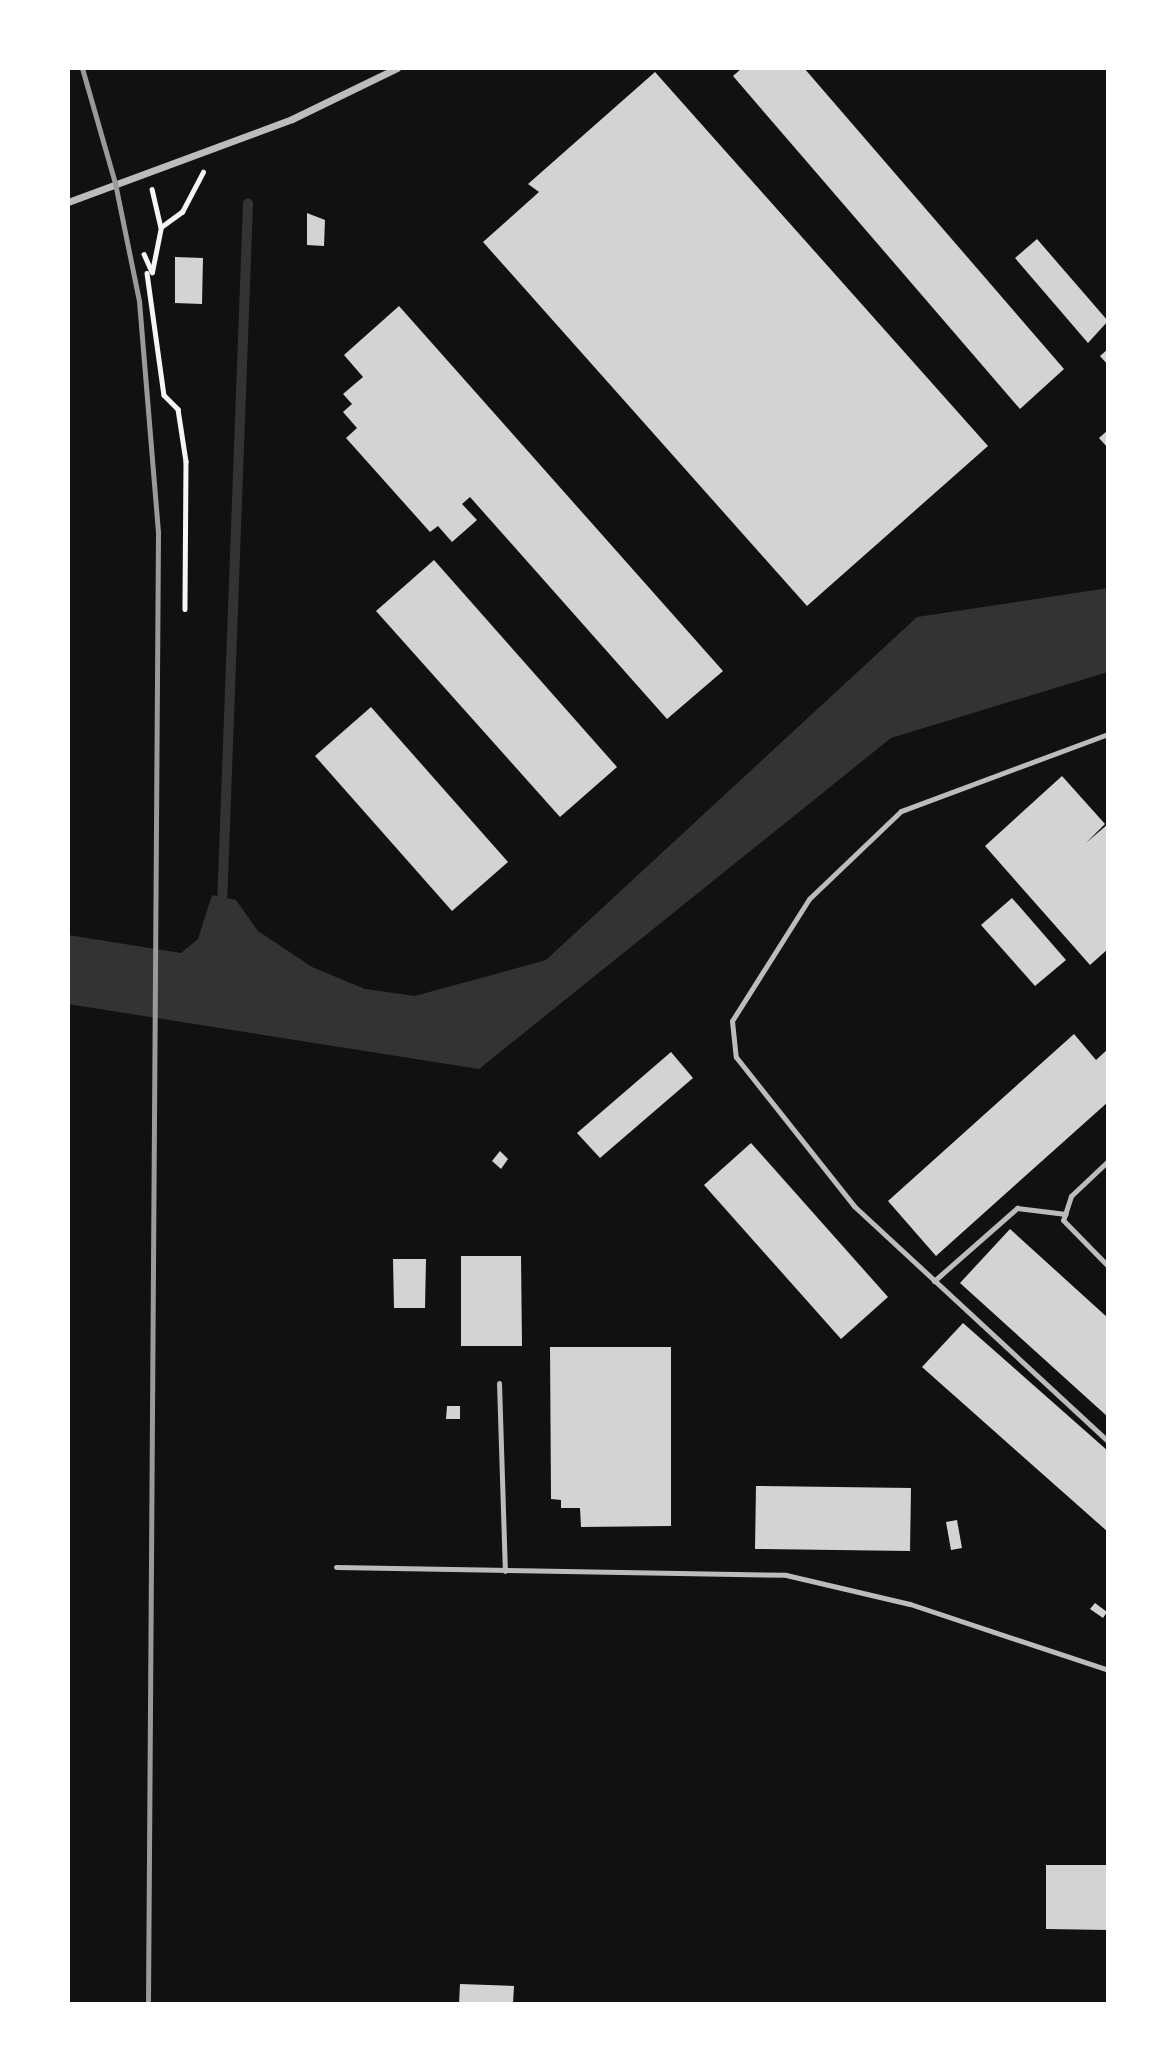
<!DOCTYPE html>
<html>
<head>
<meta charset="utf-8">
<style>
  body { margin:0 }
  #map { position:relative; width:1176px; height:2072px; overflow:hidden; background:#111; font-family:Ubuntu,sans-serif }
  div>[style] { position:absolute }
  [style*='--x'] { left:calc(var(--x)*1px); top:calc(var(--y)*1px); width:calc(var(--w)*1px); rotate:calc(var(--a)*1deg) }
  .water>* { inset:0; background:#333 }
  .stream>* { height:10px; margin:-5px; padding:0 5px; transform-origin:5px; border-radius:5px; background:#333 }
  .building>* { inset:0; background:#d3d3d3 }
  .path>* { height:4.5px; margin:-2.25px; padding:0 2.25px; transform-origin:2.25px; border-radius:2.25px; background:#f5f5f5 }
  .service>* { height:5px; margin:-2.5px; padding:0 2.5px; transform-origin:2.5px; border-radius:2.5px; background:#bcbcbc }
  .minor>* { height:7px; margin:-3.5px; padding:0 3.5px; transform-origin:3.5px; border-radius:3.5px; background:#bcbcbc }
  .rail>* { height:5px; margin:-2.5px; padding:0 2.5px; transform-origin:2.5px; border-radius:2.5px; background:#9a9a9a }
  span { translate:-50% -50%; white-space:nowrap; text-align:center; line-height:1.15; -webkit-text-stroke:5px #fff; paint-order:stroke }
  .frame { position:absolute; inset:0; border:70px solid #fff; pointer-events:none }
</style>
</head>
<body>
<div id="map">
  <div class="water">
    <i style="clip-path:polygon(1108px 588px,1108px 672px,891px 738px,479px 1069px,68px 1004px,68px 935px,181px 953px,198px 939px,212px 895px,236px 900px,258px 931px,312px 967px,365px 989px,415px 996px,546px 960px,917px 617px)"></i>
  </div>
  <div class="stream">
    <i style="--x:222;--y:906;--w:703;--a:-87.88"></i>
  </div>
  <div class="building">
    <i style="clip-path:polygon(742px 68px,804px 68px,1064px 369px,1020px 409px,733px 76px)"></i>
    <i style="clip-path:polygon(655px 72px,988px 446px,807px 606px,483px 242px,539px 192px,528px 184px)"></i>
    <i style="clip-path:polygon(307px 213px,325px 220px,324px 246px,307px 245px)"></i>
    <i style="clip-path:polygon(1037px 239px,1108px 321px,1088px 343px,1015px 258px)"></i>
    <i style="clip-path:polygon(175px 257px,203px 258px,202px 304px,175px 303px)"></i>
    <i style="clip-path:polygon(399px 306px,723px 671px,667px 719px,470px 497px,462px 504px,477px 520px,452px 542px,438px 526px,430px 532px,346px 438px,357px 428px,343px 412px,352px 404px,343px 394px,363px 377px,344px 355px)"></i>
    <i style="clip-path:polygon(1108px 349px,1108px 365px,1100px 356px)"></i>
    <i style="clip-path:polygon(1108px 430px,1108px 448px,1099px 438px)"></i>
    <i style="clip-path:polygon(434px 560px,617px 767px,560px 817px,376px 611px)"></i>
    <i style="clip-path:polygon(371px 707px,508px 862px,452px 911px,315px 756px)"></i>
    <i style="clip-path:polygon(1062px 776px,1105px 824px,1086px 843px,1108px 824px,1108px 949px,1090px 965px,985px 846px)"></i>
    <i style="clip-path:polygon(1012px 898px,1066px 960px,1035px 986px,981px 925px)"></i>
    <i style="clip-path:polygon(1074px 1034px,1096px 1060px,1108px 1049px,1108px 1102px,936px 1256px,888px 1201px)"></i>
    <i style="clip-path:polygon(671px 1052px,693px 1078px,600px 1158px,577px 1133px)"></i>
    <i style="clip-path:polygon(751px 1143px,888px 1297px,841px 1339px,704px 1185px)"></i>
    <i style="clip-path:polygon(500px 1151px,508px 1159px,501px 1169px,492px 1161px)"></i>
    <i style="clip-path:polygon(1010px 1229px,1108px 1318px,1108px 1417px,960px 1283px)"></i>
    <i style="clip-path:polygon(461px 1256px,521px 1256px,522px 1346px,461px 1346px)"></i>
    <i style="clip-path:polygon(393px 1259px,426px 1259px,425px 1308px,394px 1308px)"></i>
    <i style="clip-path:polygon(963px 1323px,1108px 1451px,1108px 1532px,922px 1367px)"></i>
    <i style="clip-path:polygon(550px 1347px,671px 1347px,671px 1526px,581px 1527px,580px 1508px,561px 1508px,561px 1500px,551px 1499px)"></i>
    <i style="clip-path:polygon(447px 1406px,460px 1406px,460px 1419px,446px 1419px)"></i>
    <i style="clip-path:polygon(756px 1486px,911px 1488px,910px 1551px,755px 1549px)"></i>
    <i style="clip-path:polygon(957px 1520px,962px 1548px,951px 1550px,946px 1522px)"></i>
    <i style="clip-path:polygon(1095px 1603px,1107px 1612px,1103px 1618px,1090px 1609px)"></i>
    <i style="clip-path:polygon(1046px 1865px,1108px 1865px,1108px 1930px,1046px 1929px)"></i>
    <i style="clip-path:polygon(460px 1984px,514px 1986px,513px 2004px,459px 2004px)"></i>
  </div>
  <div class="path">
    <i style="--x:152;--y:189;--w:39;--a:77"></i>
    <i style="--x:161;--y:227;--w:26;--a:-36"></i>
    <i style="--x:182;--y:212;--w:45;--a:-62.3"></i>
    <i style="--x:144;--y:254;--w:20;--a:66"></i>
    <i style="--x:152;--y:272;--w:46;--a:-78.7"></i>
    <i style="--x:147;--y:273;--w:123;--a:82.1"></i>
    <i style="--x:164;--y:395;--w:20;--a:45"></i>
    <i style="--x:178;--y:409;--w:53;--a:81.3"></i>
    <i style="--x:186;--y:461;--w:148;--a:90.4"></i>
  </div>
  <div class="service">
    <i style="--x:1108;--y:734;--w:221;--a:159.6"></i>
    <i style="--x:901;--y:811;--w:127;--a:136.3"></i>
    <i style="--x:809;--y:899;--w:144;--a:122.3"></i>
    <i style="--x:732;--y:1021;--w:36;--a:84"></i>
    <i style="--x:736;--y:1057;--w:190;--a:51.6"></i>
    <i style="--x:854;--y:1206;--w:346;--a:42.8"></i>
    <i style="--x:1108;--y:1161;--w:51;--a:136.6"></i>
    <i style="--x:1071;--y:1196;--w:25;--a:108"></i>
    <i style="--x:1063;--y:1220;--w:64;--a:45.6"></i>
    <i style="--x:934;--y:1281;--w:111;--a:-41.3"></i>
    <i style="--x:1017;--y:1208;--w:49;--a:7"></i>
    <i style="--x:499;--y:1383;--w:188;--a:88.2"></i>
    <i style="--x:336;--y:1567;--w:450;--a:1"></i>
    <i style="--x:786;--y:1575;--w:127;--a:13.2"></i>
    <i style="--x:910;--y:1604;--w:209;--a:18.4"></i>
  </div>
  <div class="minor">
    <i style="--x:68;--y:202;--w:239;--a:-20.3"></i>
    <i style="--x:292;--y:119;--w:117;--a:-25.9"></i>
  </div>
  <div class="rail">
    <i style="--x:82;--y:68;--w:120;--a:74"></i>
    <i style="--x:115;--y:183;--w:120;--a:78.5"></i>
    <i style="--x:139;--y:301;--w:233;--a:85.3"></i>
    <i style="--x:158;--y:533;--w:1471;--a:90.39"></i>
  </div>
  <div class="frame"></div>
</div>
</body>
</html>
